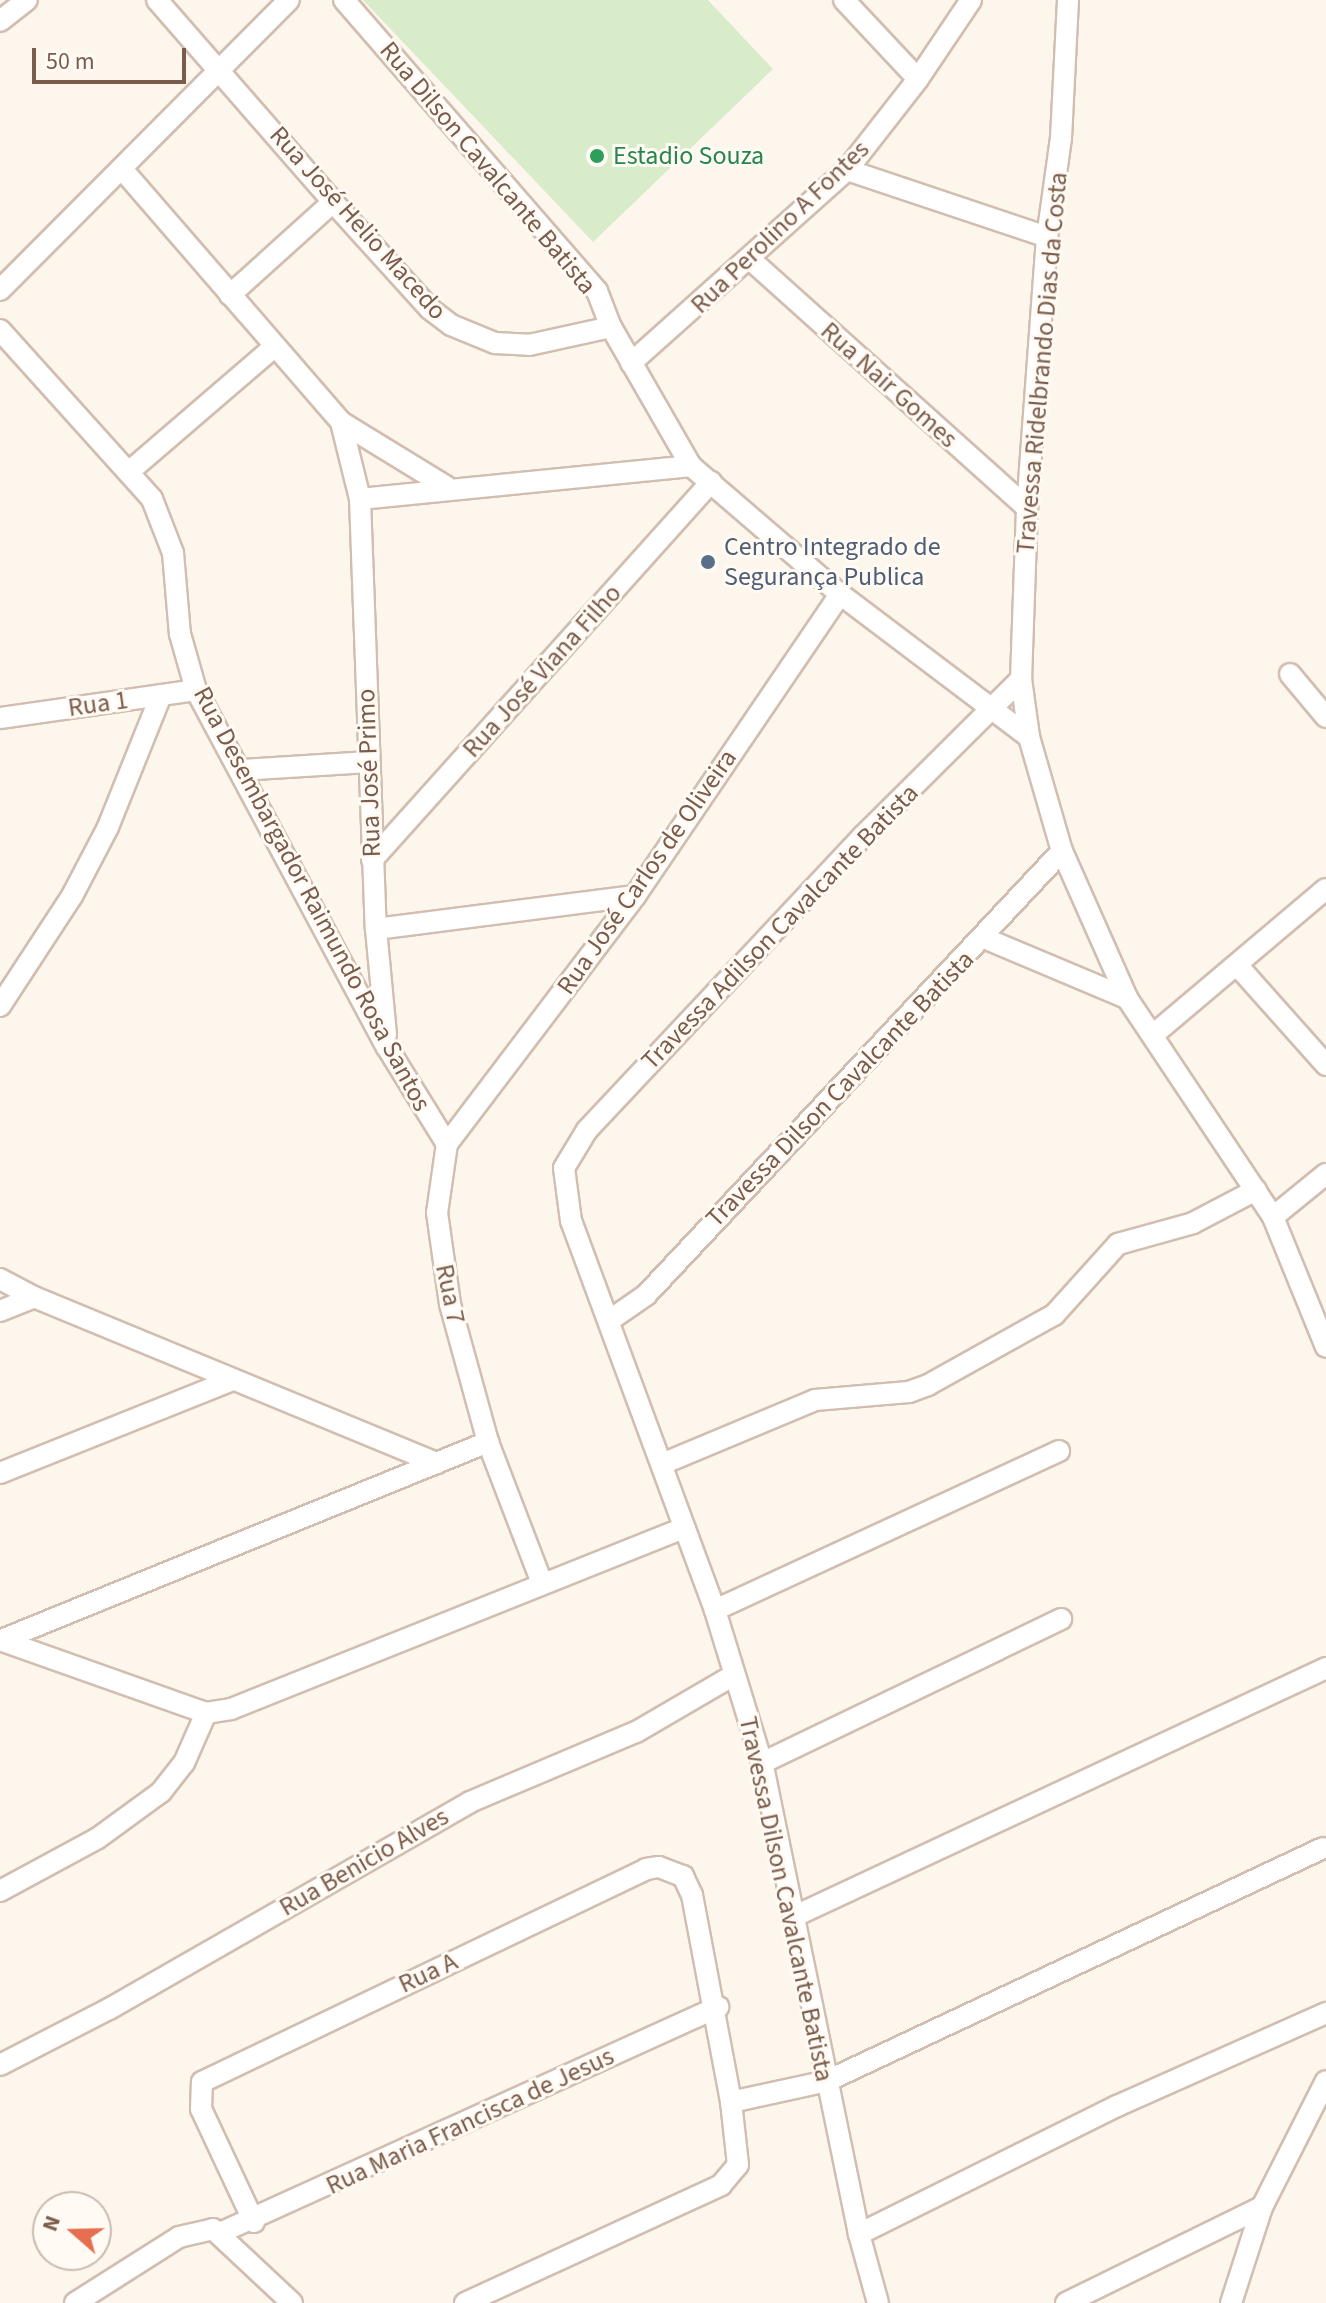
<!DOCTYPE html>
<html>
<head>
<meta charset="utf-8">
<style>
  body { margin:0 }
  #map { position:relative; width:1326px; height:2303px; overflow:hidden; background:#fdf6ec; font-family:"Source Sans 3",sans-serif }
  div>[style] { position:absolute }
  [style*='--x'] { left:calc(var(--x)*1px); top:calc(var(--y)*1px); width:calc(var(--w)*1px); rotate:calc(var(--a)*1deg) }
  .green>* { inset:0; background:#d8ecc9 }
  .roads { filter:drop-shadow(2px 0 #d1beb0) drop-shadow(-2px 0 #d1beb0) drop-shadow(0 2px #d1beb0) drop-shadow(0 -2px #d1beb0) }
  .minor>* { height:20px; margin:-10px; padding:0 10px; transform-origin:10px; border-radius:10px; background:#fff }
  .dots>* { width:22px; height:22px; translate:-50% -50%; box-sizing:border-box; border:4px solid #fffaf3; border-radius:50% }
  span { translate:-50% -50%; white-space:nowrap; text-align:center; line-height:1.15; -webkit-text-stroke:6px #fffaf3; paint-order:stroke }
  .leisure-label { font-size:26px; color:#27864d }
  .left { translate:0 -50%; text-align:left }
  .street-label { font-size:26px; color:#7a5c4d }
  .service-label { font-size:26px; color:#4e5e75 }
  .north { position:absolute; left:32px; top:2191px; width:80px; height:80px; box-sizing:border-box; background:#fffaf3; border:2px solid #cabbb1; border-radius:50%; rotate:290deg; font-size:22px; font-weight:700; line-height:32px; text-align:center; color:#7a5c4d }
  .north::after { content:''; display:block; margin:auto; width:28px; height:36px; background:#e76f51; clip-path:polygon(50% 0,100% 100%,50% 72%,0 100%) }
  .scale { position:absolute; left:32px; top:48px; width:154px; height:36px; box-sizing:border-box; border:4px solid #7a5c4d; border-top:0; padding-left:10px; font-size:24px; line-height:28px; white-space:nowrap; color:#7a5c4d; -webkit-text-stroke:6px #fffaf3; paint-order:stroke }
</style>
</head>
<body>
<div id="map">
  <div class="green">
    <i style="clip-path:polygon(363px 0,708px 0,773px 69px,593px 242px)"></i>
  </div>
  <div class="roads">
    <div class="minor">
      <i style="--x:157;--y:0;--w:268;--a:48.9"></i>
      <i style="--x:333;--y:202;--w:144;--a:47.8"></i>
      <i style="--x:430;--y:309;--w:26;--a:37"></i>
      <i style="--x:451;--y:325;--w:48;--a:22.2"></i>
      <i style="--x:495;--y:343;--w:34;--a:3"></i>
      <i style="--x:529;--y:345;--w:84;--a:-12.4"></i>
      <i style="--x:344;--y:0;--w:386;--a:49"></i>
      <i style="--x:597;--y:291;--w:39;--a:69"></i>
      <i style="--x:611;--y:327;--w:160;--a:60.1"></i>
      <i style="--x:691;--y:466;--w:196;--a:40.7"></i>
      <i style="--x:840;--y:594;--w:237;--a:37.1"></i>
      <i style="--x:844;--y:0;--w:108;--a:46.9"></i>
      <i style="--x:1068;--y:0;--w:138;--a:92.9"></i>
      <i style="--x:1061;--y:138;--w:100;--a:98"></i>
      <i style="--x:1047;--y:237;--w:272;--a:94.2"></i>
      <i style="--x:1027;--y:508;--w:171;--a:92"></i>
      <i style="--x:1021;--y:679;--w:59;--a:82.1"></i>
      <i style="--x:1029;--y:737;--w:119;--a:73.9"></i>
      <i style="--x:1062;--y:851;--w:161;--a:66.1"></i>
      <i style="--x:1127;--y:998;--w:263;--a:56.3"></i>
      <i style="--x:1273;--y:1217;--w:140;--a:67.8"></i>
      <i style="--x:0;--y:21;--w:34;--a:-38"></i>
      <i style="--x:122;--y:169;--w:335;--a:49.1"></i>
      <i style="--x:341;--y:422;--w:124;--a:31.5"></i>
      <i style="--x:847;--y:170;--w:211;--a:18.5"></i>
      <i style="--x:751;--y:260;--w:371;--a:41.9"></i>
      <i style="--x:0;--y:290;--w:409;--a:-45.1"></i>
      <i style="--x:230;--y:295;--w:139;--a:-42.1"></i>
      <i style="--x:0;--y:330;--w:227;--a:48"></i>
      <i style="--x:152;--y:499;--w:58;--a:68.7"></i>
      <i style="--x:173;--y:553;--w:81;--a:85.1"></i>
      <i style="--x:180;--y:634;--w:58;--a:74.1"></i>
      <i style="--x:196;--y:690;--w:405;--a:61.9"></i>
      <i style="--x:387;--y:1047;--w:114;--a:58.3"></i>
      <i style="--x:631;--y:363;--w:290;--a:-41.8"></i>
      <i style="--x:847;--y:170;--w:115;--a:-52"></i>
      <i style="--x:918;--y:79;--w:95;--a:-56.1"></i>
      <i style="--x:341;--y:422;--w:79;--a:76.1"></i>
      <i style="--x:360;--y:499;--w:430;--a:87.9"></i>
      <i style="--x:376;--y:929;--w:106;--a:84.6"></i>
      <i style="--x:131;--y:470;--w:187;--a:-40.7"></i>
      <i style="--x:360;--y:499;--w:333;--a:-5.7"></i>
      <i style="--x:1290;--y:674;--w:56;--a:50.1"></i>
      <i style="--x:0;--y:718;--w:198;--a:-8.1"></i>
      <i style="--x:241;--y:770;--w:126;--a:-3.6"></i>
      <i style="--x:372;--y:860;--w:508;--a:-48.11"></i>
      <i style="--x:376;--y:929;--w:261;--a:-7.3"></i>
      <i style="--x:984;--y:938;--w:155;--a:22.8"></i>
      <i style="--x:1237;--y:965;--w:134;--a:48.3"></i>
      <i style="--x:0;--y:1006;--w:131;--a:-56.8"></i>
      <i style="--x:72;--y:896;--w:78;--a:-62.4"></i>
      <i style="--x:108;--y:827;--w:142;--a:-68.1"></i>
      <i style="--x:1153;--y:1035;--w:226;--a:-40.2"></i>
      <i style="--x:1273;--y:1217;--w:68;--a:-39.1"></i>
      <i style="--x:0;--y:1279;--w:38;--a:28"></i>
      <i style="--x:0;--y:1311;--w:37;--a:-22"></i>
      <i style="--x:34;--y:1297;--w:436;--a:22.4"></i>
      <i style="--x:610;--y:1320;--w:44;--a:-34.8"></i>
      <i style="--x:646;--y:1295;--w:608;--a:-46.86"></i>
      <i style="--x:662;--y:1464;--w:166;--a:-22.7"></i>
      <i style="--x:815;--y:1400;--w:94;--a:-4.9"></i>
      <i style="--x:909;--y:1392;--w:20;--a:-20"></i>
      <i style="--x:928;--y:1385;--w:144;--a:-29.1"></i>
      <i style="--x:1054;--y:1315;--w:96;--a:-48"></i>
      <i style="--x:1118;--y:1244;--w:78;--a:-15.6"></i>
      <i style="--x:1193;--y:1223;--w:71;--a:-27.6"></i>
      <i style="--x:0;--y:1473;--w:250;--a:-21.8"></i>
      <i style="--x:542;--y:1583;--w:151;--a:-111"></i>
      <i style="--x:488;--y:1442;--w:143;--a:-105.4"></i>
      <i style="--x:450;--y:1304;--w:92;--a:-98.1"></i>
      <i style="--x:437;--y:1213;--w:70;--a:-81.8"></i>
      <i style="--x:447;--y:1144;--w:311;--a:-52.8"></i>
      <i style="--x:635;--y:896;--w:365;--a:-55.8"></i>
      <i style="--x:715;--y:1610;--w:379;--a:-24.8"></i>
      <i style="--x:4;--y:1639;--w:523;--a:-22.15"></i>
      <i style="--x:0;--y:1640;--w:219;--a:19.5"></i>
      <i style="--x:206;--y:1713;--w:25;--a:-9"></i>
      <i style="--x:231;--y:1709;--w:487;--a:-21.8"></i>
      <i style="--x:762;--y:1763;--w:332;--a:-25.7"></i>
      <i style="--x:0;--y:1891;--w:111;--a:-28.4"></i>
      <i style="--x:98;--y:1838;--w:78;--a:-36.1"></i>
      <i style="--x:161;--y:1792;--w:37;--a:-52"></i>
      <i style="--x:184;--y:1763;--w:55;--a:-66.3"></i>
      <i style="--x:795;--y:1916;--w:586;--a:-25.03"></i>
      <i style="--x:0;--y:2065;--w:123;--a:-27.2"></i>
      <i style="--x:109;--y:2009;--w:416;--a:-29.8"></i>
      <i style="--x:470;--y:1802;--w:180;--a:-22.9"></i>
      <i style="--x:636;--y:1732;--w:113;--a:-30.2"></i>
      <i style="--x:254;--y:2222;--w:125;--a:-115.1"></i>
      <i style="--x:201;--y:2109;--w:27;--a:-88"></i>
      <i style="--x:202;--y:2082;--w:492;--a:-25.6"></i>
      <i style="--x:646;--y:1869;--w:13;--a:-9"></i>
      <i style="--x:659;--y:1867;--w:26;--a:21"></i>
      <i style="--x:683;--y:1876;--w:21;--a:65"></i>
      <i style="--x:692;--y:1895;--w:211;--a:79.3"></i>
      <i style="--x:222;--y:2232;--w:545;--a:-24.4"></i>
      <i style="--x:859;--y:2234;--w:288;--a:-26.4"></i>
      <i style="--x:1117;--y:2106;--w:229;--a:-24"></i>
      <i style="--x:75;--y:2303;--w:123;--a:-32.4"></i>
      <i style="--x:179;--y:2237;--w:35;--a:-13"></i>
      <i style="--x:213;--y:2229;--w:108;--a:43.1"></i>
      <i style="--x:465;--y:2303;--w:282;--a:-24.7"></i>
      <i style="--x:721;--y:2185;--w:26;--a:-50"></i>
      <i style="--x:738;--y:2165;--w:63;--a:-96.3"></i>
      <i style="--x:731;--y:2102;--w:98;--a:-12.3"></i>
      <i style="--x:827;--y:2081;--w:548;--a:-25.16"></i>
      <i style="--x:878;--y:2303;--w:72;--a:-105.4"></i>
      <i style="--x:859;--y:2234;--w:481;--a:-101.6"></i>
      <i style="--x:762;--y:1763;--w:160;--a:-107.1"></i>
      <i style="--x:715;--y:1610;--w:415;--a:-110.3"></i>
      <i style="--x:571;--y:1221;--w:53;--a:-97.5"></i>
      <i style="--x:564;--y:1168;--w:44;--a:-58.8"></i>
      <i style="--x:587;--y:1130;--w:403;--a:-46.8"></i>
      <i style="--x:863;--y:836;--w:223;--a:-44.8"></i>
      <i style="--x:1066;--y:2303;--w:218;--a:-26.1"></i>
      <i style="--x:1231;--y:2303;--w:101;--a:-72.1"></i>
      <i style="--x:1262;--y:2207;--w:141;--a:-63.1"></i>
    </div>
  </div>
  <div class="dots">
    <i style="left:597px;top:156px;background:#2e9e5b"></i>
    <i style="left:708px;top:562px;background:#5c6f8a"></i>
  </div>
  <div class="leisure-label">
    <span class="left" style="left:613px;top:156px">Estadio Souza</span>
  </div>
  <div class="street-label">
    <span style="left:488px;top:168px;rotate:50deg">Rua Dilson Cavalcante Batista</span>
    <span style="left:358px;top:223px;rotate:48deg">Rua José Helio Macedo</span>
    <span style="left:780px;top:227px;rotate:-44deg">Rua Perolino A Fontes</span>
    <span style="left:1042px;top:363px;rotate:-85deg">Travessa Ridelbrando Dias da Costa</span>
    <span style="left:889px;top:385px;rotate:42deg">Rua Nair Gomes</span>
    <span style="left:542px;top:671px;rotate:-48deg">Rua José Viana Filho</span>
    <span style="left:98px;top:704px;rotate:-8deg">Rua 1</span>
    <span style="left:369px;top:773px;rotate:-92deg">Rua José Primo</span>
    <span style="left:647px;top:872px;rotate:-55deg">Rua José Carlos de Oliveira</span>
    <span style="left:312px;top:899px;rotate:62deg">Rua Desembargador Raimundo Rosa Santos</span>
    <span style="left:780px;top:927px;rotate:-46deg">Travessa Adilson Cavalcante Batista</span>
    <span style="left:840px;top:1089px;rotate:-46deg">Travessa Dilson Cavalcante Batista</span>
    <span style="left:450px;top:1294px;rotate:78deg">Rua 7</span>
    <span style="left:364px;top:1862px;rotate:-30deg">Rua Benicio Alves</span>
    <span style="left:786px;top:1899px;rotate:78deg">Travessa Dilson Cavalcante Batista</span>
    <span style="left:428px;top:1973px;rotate:-25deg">Rua A</span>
    <span style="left:470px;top:2121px;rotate:-25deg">Rua Maria Francisca de Jesus</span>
  </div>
  <div class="service-label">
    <span class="left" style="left:724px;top:562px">Centro Integrado de<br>Segurança Publica</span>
  </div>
  <div class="north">N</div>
  <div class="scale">50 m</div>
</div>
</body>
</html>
